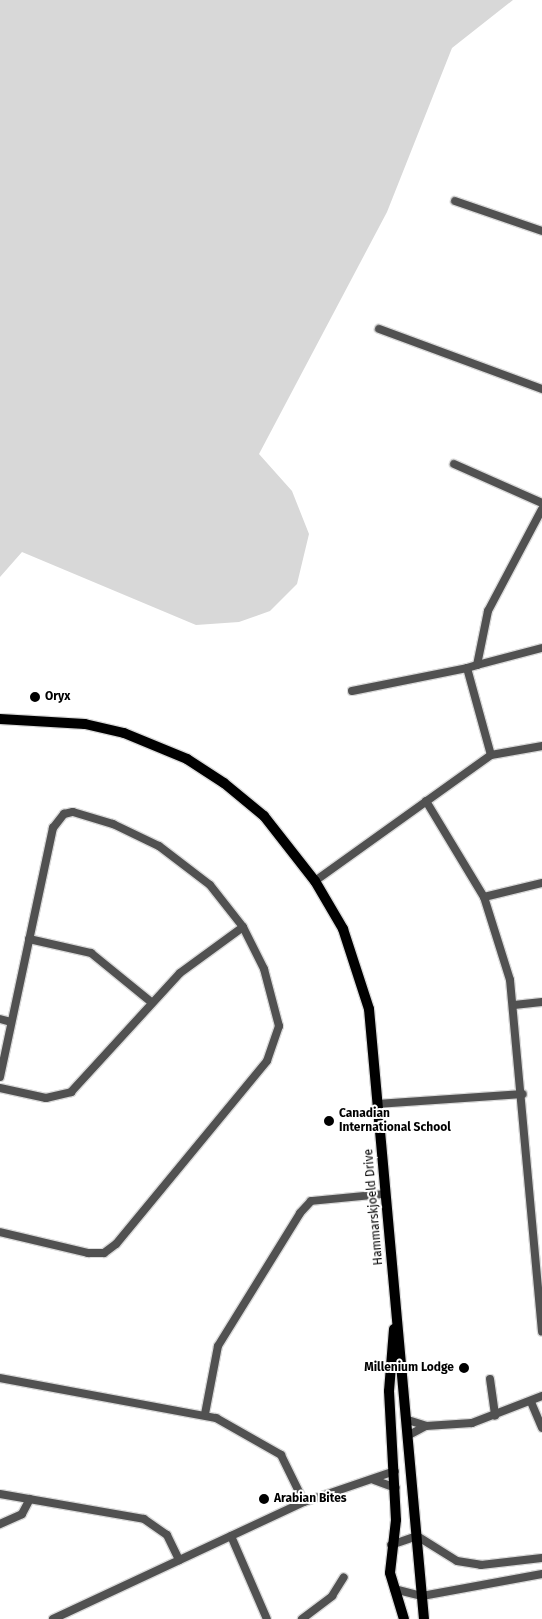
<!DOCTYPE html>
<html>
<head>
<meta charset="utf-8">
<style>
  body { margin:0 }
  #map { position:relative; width:542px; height:1619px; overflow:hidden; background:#fff; font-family:"Fira Sans",sans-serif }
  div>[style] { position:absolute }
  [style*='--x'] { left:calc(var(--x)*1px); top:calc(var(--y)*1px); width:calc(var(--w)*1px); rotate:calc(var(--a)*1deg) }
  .green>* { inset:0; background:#d8d8d8 }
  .roads { filter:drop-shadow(1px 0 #dbdbdb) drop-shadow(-1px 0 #dbdbdb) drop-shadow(0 1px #dbdbdb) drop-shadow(0 -1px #dbdbdb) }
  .minor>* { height:8px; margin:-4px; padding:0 4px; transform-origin:4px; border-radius:4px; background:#515151 }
  .major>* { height:10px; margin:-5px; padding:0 5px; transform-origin:5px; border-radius:5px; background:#000 }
  .dots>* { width:14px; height:14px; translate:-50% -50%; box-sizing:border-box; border:2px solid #fff; border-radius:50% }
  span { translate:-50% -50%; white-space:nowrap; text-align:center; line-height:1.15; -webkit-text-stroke:4px #fff; paint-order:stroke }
  .poi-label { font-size:12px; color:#000; font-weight:700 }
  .left { translate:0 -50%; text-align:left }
  .right { translate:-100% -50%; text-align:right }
  .street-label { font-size:12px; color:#000 }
</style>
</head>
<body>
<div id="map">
  <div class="green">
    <i style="clip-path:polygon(0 0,513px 0,452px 48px,387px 212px,259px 454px,292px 491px,309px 534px,297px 584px,270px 611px,239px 622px,196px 625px,22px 552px,0 577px)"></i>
  </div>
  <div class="roads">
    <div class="minor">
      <i style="--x:455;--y:201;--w:92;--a:19"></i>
      <i style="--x:379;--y:329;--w:174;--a:20.2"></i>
      <i style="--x:454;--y:464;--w:96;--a:23.9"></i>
      <i style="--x:477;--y:665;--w:67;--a:-14.7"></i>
      <i style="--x:467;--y:668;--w:10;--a:-17"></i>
      <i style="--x:477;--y:665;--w:55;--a:-78.5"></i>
      <i style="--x:488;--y:611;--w:115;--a:-62.1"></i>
      <i style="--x:352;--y:691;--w:117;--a:-11.3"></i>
      <i style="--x:467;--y:668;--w:90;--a:74.6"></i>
      <i style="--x:426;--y:801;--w:112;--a:58.9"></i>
      <i style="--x:484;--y:897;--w:87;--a:72.6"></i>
      <i style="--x:510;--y:980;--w:353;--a:84.8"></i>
      <i style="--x:315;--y:881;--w:216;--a:-35.6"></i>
      <i style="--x:491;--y:755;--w:52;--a:-10"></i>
      <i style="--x:484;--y:897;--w:60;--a:-13.6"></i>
      <i style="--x:29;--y:939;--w:64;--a:12.7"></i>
      <i style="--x:91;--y:953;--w:77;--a:39.2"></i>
      <i style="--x:514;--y:1005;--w:28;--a:-6"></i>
      <i style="--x:0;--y:1019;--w:11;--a:15"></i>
      <i style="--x:0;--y:1077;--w:255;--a:-78"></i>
      <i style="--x:53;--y:828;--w:18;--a:-52"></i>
      <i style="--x:64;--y:814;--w:9;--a:-13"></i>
      <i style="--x:73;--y:812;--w:42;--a:16.7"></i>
      <i style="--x:113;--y:824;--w:51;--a:25.6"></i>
      <i style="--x:159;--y:846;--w:64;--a:37.4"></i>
      <i style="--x:210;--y:885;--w:53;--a:51.8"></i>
      <i style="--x:243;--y:927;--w:47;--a:63.4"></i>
      <i style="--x:264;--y:969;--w:59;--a:75.3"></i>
      <i style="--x:279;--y:1026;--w:37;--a:109"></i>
      <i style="--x:267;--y:1061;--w:237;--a:129.5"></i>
      <i style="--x:116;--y:1244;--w:15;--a:143"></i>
      <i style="--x:104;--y:1253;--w:16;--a:180"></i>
      <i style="--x:88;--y:1253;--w:90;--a:-166.6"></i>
      <i style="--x:0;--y:1088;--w:47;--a:12.3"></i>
      <i style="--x:46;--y:1098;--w:26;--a:-13"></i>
      <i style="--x:71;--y:1092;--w:161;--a:-47.5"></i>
      <i style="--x:180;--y:973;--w:78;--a:-36.1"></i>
      <i style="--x:377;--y:1104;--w:146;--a:-3.9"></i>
      <i style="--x:0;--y:1378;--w:220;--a:10.5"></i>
      <i style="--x:216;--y:1418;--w:75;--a:29.6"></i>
      <i style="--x:281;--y:1455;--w:52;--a:63.9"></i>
      <i style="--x:490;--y:1379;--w:37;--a:82"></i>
      <i style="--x:531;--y:1402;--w:28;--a:67"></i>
      <i style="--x:205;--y:1414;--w:69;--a:-79.2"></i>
      <i style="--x:218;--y:1346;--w:156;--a:-58.3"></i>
      <i style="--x:300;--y:1213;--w:16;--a:-47"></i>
      <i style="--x:311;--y:1201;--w:73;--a:-5.5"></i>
      <i style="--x:408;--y:1420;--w:19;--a:18"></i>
      <i style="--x:426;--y:1426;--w:46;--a:-3.7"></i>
      <i style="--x:472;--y:1423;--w:75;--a:-21.1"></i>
      <i style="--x:409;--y:1435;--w:19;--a:-28"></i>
      <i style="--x:374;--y:1480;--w:23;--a:20"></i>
      <i style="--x:0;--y:1494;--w:146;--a:9.8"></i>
      <i style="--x:144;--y:1519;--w:28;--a:35"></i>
      <i style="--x:167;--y:1535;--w:28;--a:64"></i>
      <i style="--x:0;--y:1524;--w:24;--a:-24"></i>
      <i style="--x:22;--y:1514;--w:17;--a:-62"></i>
      <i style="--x:231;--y:1536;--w:90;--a:66.6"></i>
      <i style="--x:391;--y:1545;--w:28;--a:-19"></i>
      <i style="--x:417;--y:1536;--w:47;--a:32"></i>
      <i style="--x:457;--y:1561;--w:24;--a:9"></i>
      <i style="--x:481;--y:1565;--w:61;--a:-6.5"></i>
      <i style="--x:394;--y:1589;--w:29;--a:14"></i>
      <i style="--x:422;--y:1596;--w:122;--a:-10.4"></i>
      <i style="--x:53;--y:1619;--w:277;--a:-25"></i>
      <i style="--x:304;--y:1502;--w:96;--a:-18.8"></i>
      <i style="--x:302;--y:1619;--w:38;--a:-37"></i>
      <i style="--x:332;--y:1596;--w:22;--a:-58"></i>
    </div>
    <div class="major">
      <i style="--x:0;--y:719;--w:85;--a:3.4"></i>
      <i style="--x:85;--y:724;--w:40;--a:13"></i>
      <i style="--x:124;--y:733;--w:68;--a:22.4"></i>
      <i style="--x:187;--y:759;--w:44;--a:33"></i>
      <i style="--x:224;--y:783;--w:52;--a:39.5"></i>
      <i style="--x:264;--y:816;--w:83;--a:51.9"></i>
      <i style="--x:315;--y:881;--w:56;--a:59.7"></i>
      <i style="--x:343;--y:929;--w:84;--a:72"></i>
      <i style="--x:369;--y:1009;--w:612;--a:84.85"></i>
      <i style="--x:394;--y:1329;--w:62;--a:94.6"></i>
      <i style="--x:389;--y:1391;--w:129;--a:86.9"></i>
      <i style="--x:396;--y:1520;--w:53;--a:96.5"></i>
      <i style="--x:390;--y:1573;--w:48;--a:73.1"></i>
    </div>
  </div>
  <div class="dots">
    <i style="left:35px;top:697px;background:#000"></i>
    <i style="left:329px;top:1121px;background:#000"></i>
    <i style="left:464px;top:1368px;background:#000"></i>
    <i style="left:264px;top:1499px;background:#000"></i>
  </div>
  <div class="poi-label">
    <span class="left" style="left:45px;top:697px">Oryx</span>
    <span class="left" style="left:339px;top:1121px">Canadian<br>International School</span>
    <span class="right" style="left:454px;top:1368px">Millenium Lodge</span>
    <span class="left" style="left:274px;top:1499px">Arabian Bites</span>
  </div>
  <div class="street-label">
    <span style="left:374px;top:1207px;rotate:-95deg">Hammarskjoeld Drive</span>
  </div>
</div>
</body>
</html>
